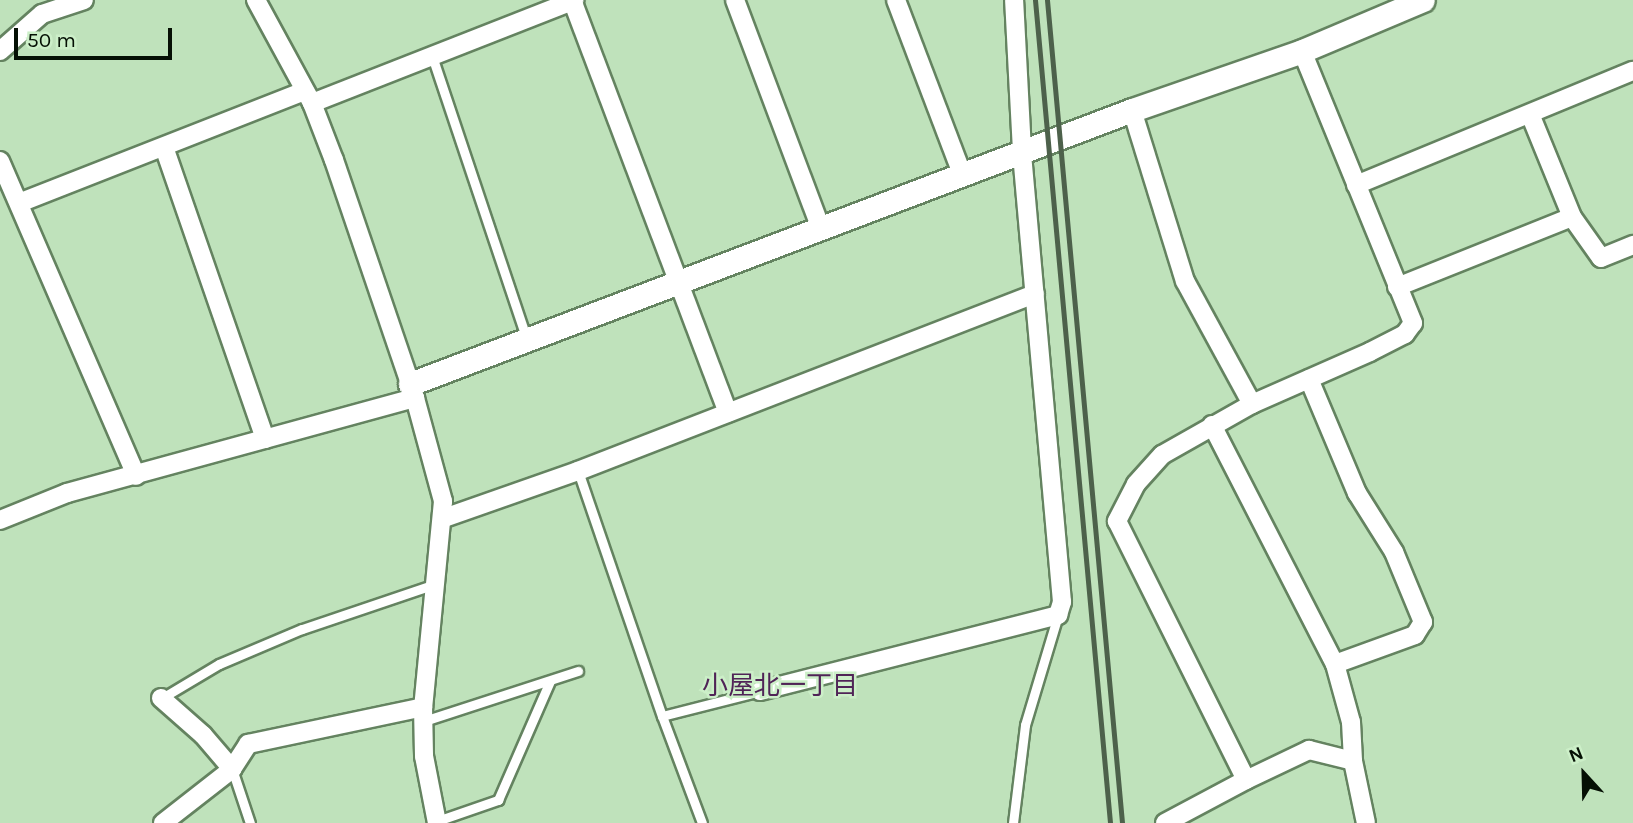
<!DOCTYPE html>
<html>
<head>
<meta charset="utf-8">
<style>
  body { margin:0 }
  #map { position:relative; width:1633px; height:823px; overflow:hidden; background:#bfe2bb; font-family:Karla,"Noto Sans JP",sans-serif }
  div>[style] { position:absolute }
  [style*='--x'] { left:calc(var(--x)*1px); top:calc(var(--y)*1px); width:calc(var(--w)*1px); rotate:calc(var(--a)*1deg) }
  .roads { filter:drop-shadow(2px 0 #648360) drop-shadow(-2px 0 #648360) drop-shadow(0 2px #648360) drop-shadow(0 -2px #648360) }
  .service>* { height:9px; margin:-4.5px; padding:0 4.5px; transform-origin:4.5px; border-radius:4.5px; background:#fff }
  .minor>* { height:18px; margin:-9px; padding:0 9px; transform-origin:9px; border-radius:9px; background:#fff }
  .tertiary>* { height:23px; margin:-11.5px; padding:0 11.5px; transform-origin:11.5px; border-radius:11.5px; background:#fff }
  .rail>* { height:5px; margin:-2.5px; padding:0 2.5px; transform-origin:2.5px; border-radius:2.5px; background:#4d614b }
  span { translate:-50% -50%; white-space:nowrap; text-align:center; line-height:1.15; -webkit-text-stroke:5px #ccefc8; paint-order:stroke }
  .neighbourhood-label { font-size:26px; color:#502457 }
  .north { position:absolute; left:1549px; top:739px; width:70px; height:70px; -webkit-text-stroke:5px #ccefc8; paint-order:stroke; rotate:338deg; font-size:19px; font-weight:700; line-height:28px; text-align:center; color:#051004 }
  .north::after { content:''; display:block; margin:auto; width:24px; height:32px; background:#051004; clip-path:polygon(50% 0,100% 100%,50% 72%,0 100%) }
  .scale { position:absolute; left:14px; top:28px; width:158px; height:32px; box-sizing:border-box; border:4px solid #051004; border-top:0; padding-left:9px; font-size:21px; line-height:24px; white-space:nowrap; color:#051004; -webkit-text-stroke:5px #ccefc8; paint-order:stroke }
</style>
</head>
<body>
<div id="map">
  <div class="roads">
    <div class="service">
      <i style="--x:432;--y:56;--w:299;--a:71.5"></i>
      <i style="--x:578;--y:471;--w:259;--a:71.1"></i>
      <i style="--x:662;--y:716;--w:101;--a:-14.3"></i>
      <i style="--x:162;--y:698;--w:66;--a:-30.8"></i>
      <i style="--x:219;--y:664;--w:90;--a:-22.9"></i>
      <i style="--x:302;--y:629;--w:140;--a:-18.7"></i>
      <i style="--x:662;--y:716;--w:114;--a:69.5"></i>
      <i style="--x:424;--y:721;--w:162;--a:-18"></i>
      <i style="--x:232;--y:769;--w:57;--a:71.6"></i>
      <i style="--x:437;--y:821;--w:65;--a:-19"></i>
      <i style="--x:498;--y:800;--w:130;--a:-66.4"></i>
      <i style="--x:1013;--y:823;--w:99;--a:-83"></i>
      <i style="--x:1025;--y:725;--w:115;--a:-73.3"></i>
    </div>
    <div class="minor">
      <i style="--x:256;--y:0;--w:117;--a:61.5"></i>
      <i style="--x:312;--y:103;--w:61;--a:68.9"></i>
      <i style="--x:334;--y:160;--w:251;--a:71.2"></i>
      <i style="--x:415;--y:398;--w:107;--a:74.8"></i>
      <i style="--x:443;--y:501;--w:207;--a:95.5"></i>
      <i style="--x:423;--y:707;--w:49;--a:88.8"></i>
      <i style="--x:424;--y:756;--w:68;--a:79"></i>
      <i style="--x:572;--y:0;--w:441;--a:69.3"></i>
      <i style="--x:735;--y:0;--w:245;--a:69.4"></i>
      <i style="--x:896;--y:0;--w:186;--a:69.2"></i>
      <i style="--x:0;--y:51;--w:56;--a:-41.4"></i>
      <i style="--x:42;--y:14;--w:44;--a:-18.4"></i>
      <i style="--x:1302;--y:51;--w:294;--a:67.8"></i>
      <i style="--x:1413;--y:323;--w:14;--a:126"></i>
      <i style="--x:1405;--y:334;--w:39;--a:153"></i>
      <i style="--x:1370;--y:352;--w:129;--a:156.2"></i>
      <i style="--x:1252;--y:404;--w:103;--a:150.5"></i>
      <i style="--x:1162;--y:455;--w:39;--a:132"></i>
      <i style="--x:1136;--y:484;--w:42;--a:117.2"></i>
      <i style="--x:1117;--y:521;--w:289;--a:63.5"></i>
      <i style="--x:1246;--y:780;--w:70;--a:-25.5"></i>
      <i style="--x:1309;--y:750;--w:45;--a:14"></i>
      <i style="--x:312;--y:103;--w:282;--a:-21.4"></i>
      <i style="--x:1132;--y:110;--w:179;--a:72.8"></i>
      <i style="--x:1185;--y:281;--w:140;--a:61.4"></i>
      <i style="--x:1530;--y:114;--w:111;--a:67.8"></i>
      <i style="--x:164;--y:147;--w:309;--a:70.9"></i>
      <i style="--x:0;--y:161;--w:343;--a:66.6"></i>
      <i style="--x:1356;--y:185;--w:300;--a:-22.4"></i>
      <i style="--x:19;--y:203;--w:307;--a:-21.4"></i>
      <i style="--x:1397;--y:287;--w:188;--a:-21.8"></i>
      <i style="--x:1572;--y:217;--w:50;--a:54.7"></i>
      <i style="--x:1601;--y:258;--w:35;--a:-22"></i>
      <i style="--x:1309;--y:379;--w:124;--a:67.2"></i>
      <i style="--x:1357;--y:493;--w:70;--a:57.9"></i>
      <i style="--x:1394;--y:552;--w:76;--a:67.5"></i>
      <i style="--x:1423;--y:622;--w:15;--a:122"></i>
      <i style="--x:1415;--y:635;--w:85;--a:160.1"></i>
      <i style="--x:1212;--y:425;--w:269;--a:62.8"></i>
      <i style="--x:1335;--y:664;--w:60;--a:74.6"></i>
      <i style="--x:1351;--y:722;--w:39;--a:87"></i>
      <i style="--x:1353;--y:761;--w:63;--a:78.2"></i>
      <i style="--x:444;--y:518;--w:142;--a:-19.3"></i>
      <i style="--x:578;--y:471;--w:490;--a:-21.2"></i>
      <i style="--x:0;--y:520;--w:72;--a:-21.9"></i>
      <i style="--x:67;--y:493;--w:361;--a:-15.3"></i>
      <i style="--x:760;--y:691;--w:308;--a:-14.3"></i>
      <i style="--x:1058;--y:615;--w:14;--a:-73"></i>
      <i style="--x:1062;--y:602;--w:453;--a:-95.1"></i>
      <i style="--x:1022;--y:151;--w:151;--a:-93"></i>
      <i style="--x:161;--y:698;--w:56;--a:41.4"></i>
      <i style="--x:203;--y:735;--w:45;--a:49.5"></i>
      <i style="--x:163;--y:823;--w:88;--a:-38"></i>
      <i style="--x:232;--y:769;--w:30;--a:-57"></i>
      <i style="--x:248;--y:744;--w:179;--a:-11.9"></i>
      <i style="--x:1165;--y:823;--w:92;--a:-28"></i>
    </div>
    <div class="tertiary">
      <i style="--x:410;--y:384;--w:772;--a:-20.78"></i>
      <i style="--x:1132;--y:110;--w:180;--a:-19.1"></i>
      <i style="--x:1302;--y:51;--w:131;--a:-22.9"></i>
    </div>
  </div>
  <div class="rail">
    <i style="--x:1035;--y:0;--w:826;--a:84.79"></i>
    <i style="--x:1047;--y:0;--w:826;--a:84.79"></i>
  </div>
  <div class="neighbourhood-label">
    <span style="left:780px;top:686px">小屋北一丁目</span>
  </div>
  <div class="north">N</div>
  <div class="scale">50 m</div>
</div>
</body>
</html>
